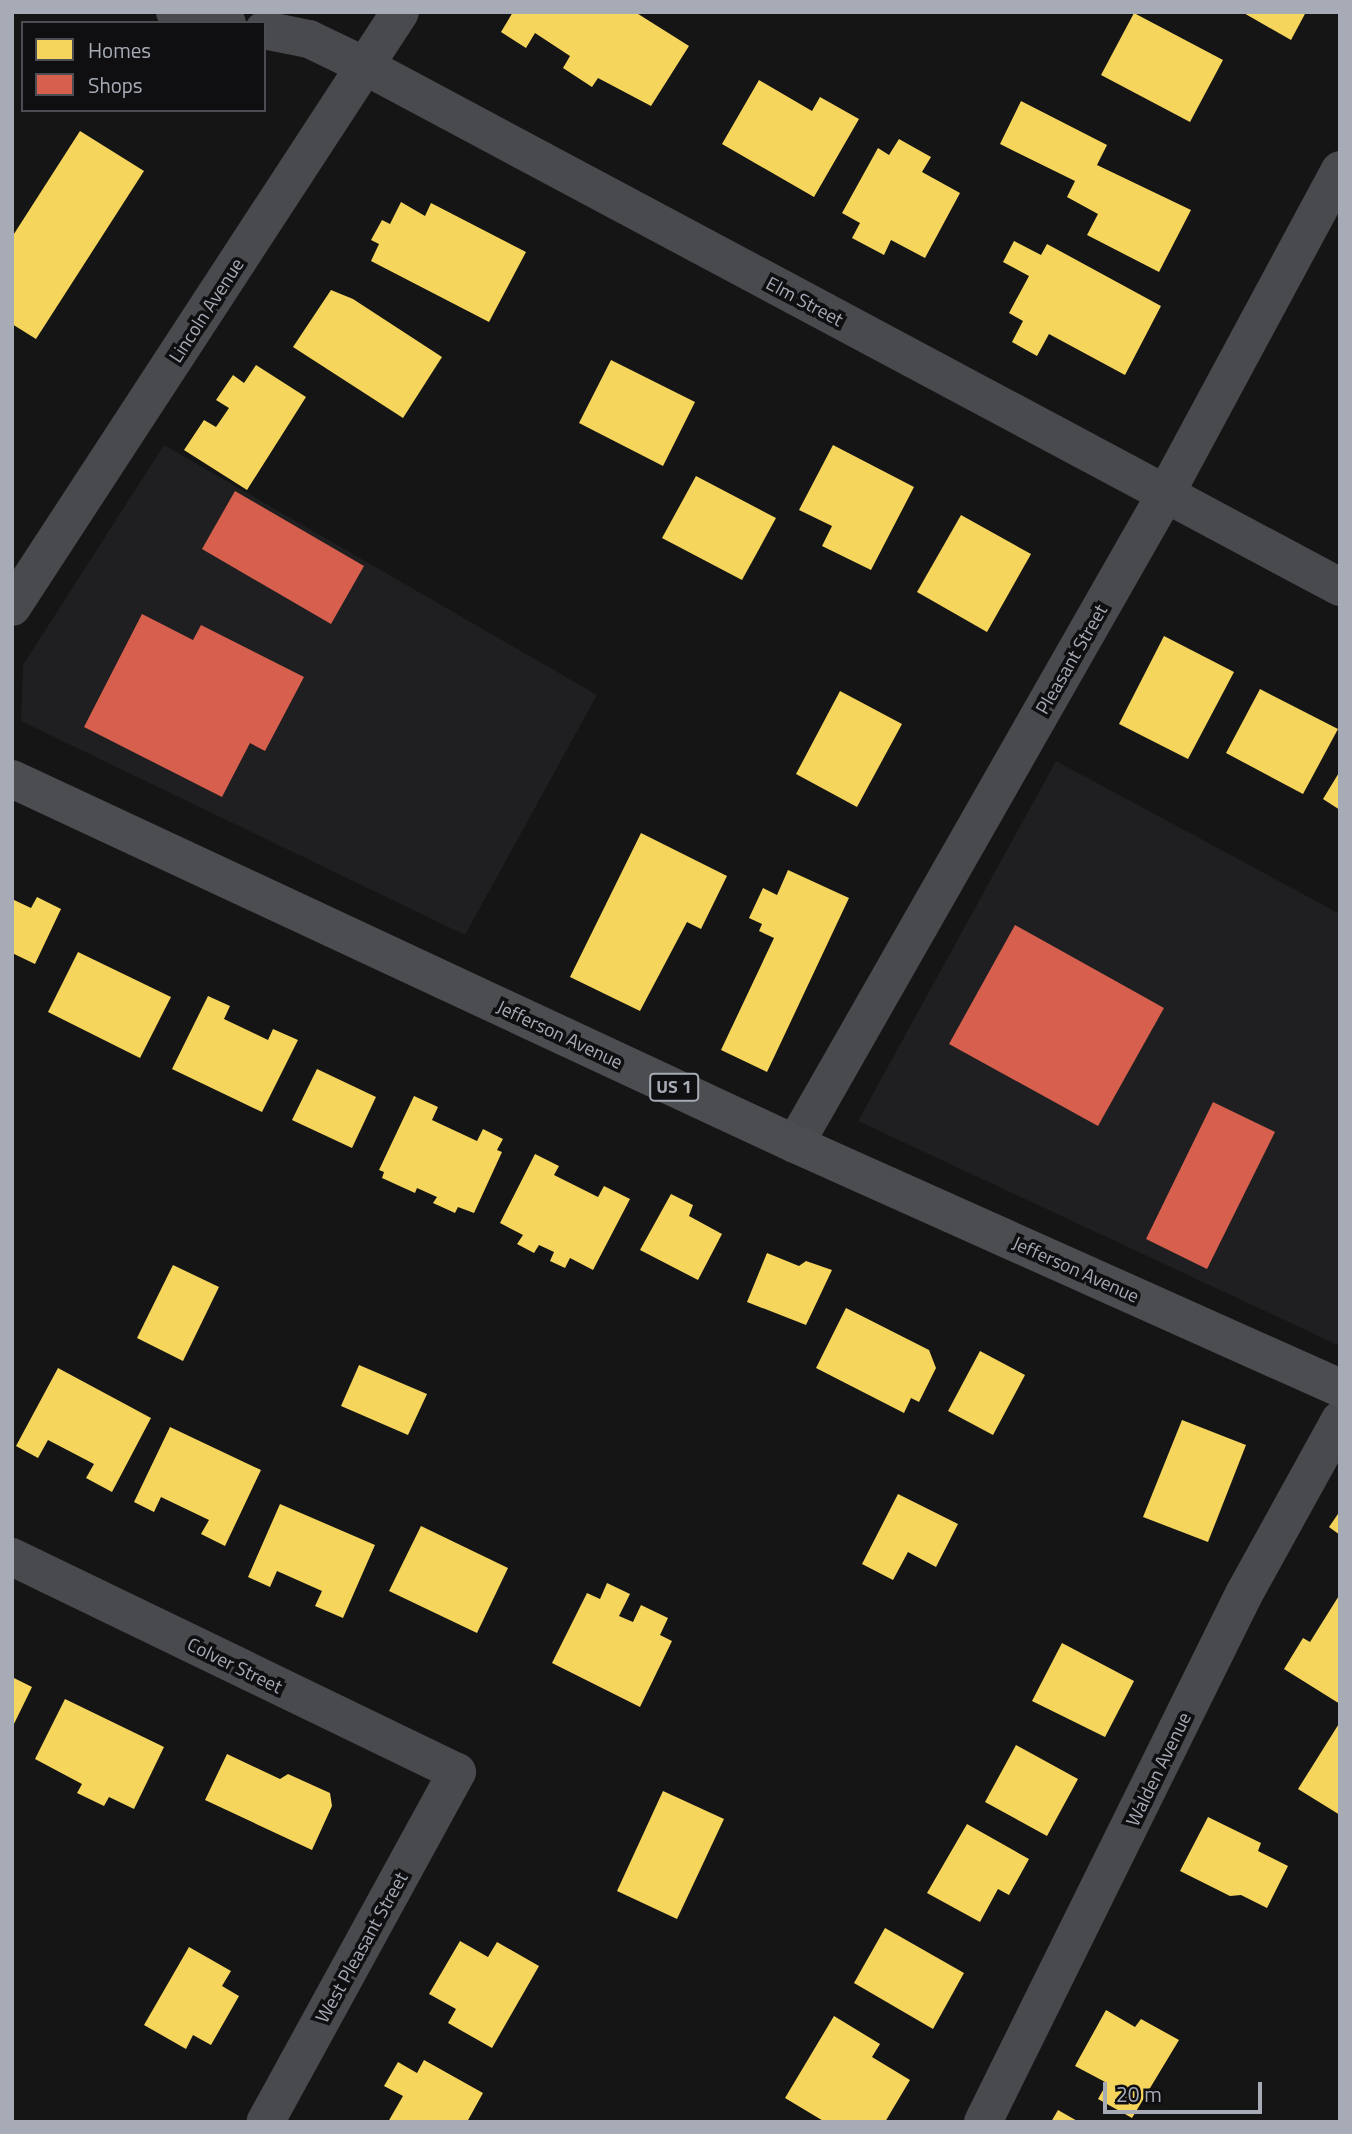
<!DOCTYPE html>
<html>
<head>
<meta charset="utf-8">
<style>
  body { margin:0 }
  #map { position:relative; width:1352px; height:2134px; overflow:hidden; background:#151515; font-family:"Titillium Web",sans-serif }
  div>[style] { position:absolute }
  [style*='--x'] { left:calc(var(--x)*1px); top:calc(var(--y)*1px); width:calc(var(--w)*1px); rotate:calc(var(--a)*1deg) }
  .built>* { inset:0; background:#1f1f21 }
  .homes>* { inset:0; background:#f6d55c }
  .shops>* { inset:0; background:#d6604d }
  .street>* { height:38px; margin:-19px; padding:0 19px; transform-origin:19px; border-radius:19px; background:#494a4e }
  .primary>* { height:38px; margin:-19px; padding:0 19px; transform-origin:19px; border-radius:19px; background:#4b4d50 }
  span { translate:-50% -50%; white-space:nowrap; text-align:center; line-height:1.15; -webkit-text-stroke:7px #0f0f11; paint-order:stroke }
  .shield-label span { padding:2px 5px; background:#0f0f11; border:2px solid; border-radius:5px; -webkit-text-stroke-width:0 }
  .shield-label { font-size:18px; color:#a6abb6; font-weight:700 }
  .street-label { font-size:19px; color:#a6abb6 }
  .frame { position:absolute; inset:0; border:14px solid #a6abb6; pointer-events:none }
  .legend { position:absolute; left:21px; top:21px; width:245px; height:91px; box-sizing:border-box; background:#0f0f11; border:2px solid #4b4d53; margin:0; padding:9px 12px; list-style:none; font-size:21px; color:#a6abb6 }
  .legend li { display:flex; align-items:center; gap:14px; height:35px }
  .legend b { width:35px; border:2px solid #4b4d53 }
  .scale { position:absolute; left:1103px; top:2082px; width:159px; height:32px; box-sizing:border-box; border:4px solid #a6abb6; border-top:0; padding-left:9px; font-size:21px; line-height:24px; white-space:nowrap; color:#a6abb6; -webkit-text-stroke:5px #0f0f11; paint-order:stroke }
</style>
</head>
<body>
<div id="map">
  <div class="built">
    <i style="clip-path:polygon(164px 445px,597px 695px,465px 935px,21px 721px,23px 665px)"></i>
    <i style="clip-path:polygon(1056px 761px,1340px 914px,1340px 1346px,858px 1121px)"></i>
  </div>
  <div class="homes">
    <i style="clip-path:polygon(513px 12px,635px 12px,689px 46px,651px 106px,598px 78px,592px 87px,563px 68px,570px 56px,535px 33px,526px 48px,501px 32px)"></i>
    <i style="clip-path:polygon(1242px 12px,1306px 12px,1291px 40px)"></i>
    <i style="clip-path:polygon(1134px 13px,1223px 60px,1190px 122px,1101px 75px)"></i>
    <i style="clip-path:polygon(759px 80px,812px 111px,820px 97px,859px 119px,814px 197px,722px 144px)"></i>
    <i style="clip-path:polygon(1021px 101px,1107px 145px,1097px 165px,1191px 210px,1159px 272px,1087px 235px,1098px 214px,1067px 197px,1075px 181px,1000px 144px)"></i>
    <i style="clip-path:polygon(80px 131px,144px 171px,36px 339px,12px 324px,12px 237px)"></i>
    <i style="clip-path:polygon(899px 139px,931px 157px,922px 172px,960px 193px,925px 258px,891px 240px,884px 255px,852px 238px,860px 223px,842px 213px,878px 148px,889px 155px)"></i>
    <i style="clip-path:polygon(401px 202px,425px 216px,431px 203px,526px 252px,489px 322px,371px 261px,379px 244px,371px 240px,382px 220px,390px 224px)"></i>
    <i style="clip-path:polygon(1014px 241px,1041px 255px,1047px 244px,1161px 306px,1125px 375px,1049px 334px,1037px 356px,1012px 342px,1023px 321px,1009px 313px,1029px 276px,1003px 262px)"></i>
    <i style="clip-path:polygon(331px 290px,353px 299px,442px 357px,403px 418px,293px 347px)"></i>
    <i style="clip-path:polygon(611px 360px,695px 402px,663px 466px,579px 423px)"></i>
    <i style="clip-path:polygon(256px 365px,306px 397px,247px 490px,184px 450px,204px 420px,216px 427px,229px 408px,216px 400px,233px 375px,244px 383px)"></i>
    <i style="clip-path:polygon(833px 445px,914px 487px,871px 570px,822px 546px,832px 526px,799px 510px)"></i>
    <i style="clip-path:polygon(696px 476px,776px 518px,742px 580px,662px 538px)"></i>
    <i style="clip-path:polygon(961px 515px,1031px 554px,987px 632px,917px 592px)"></i>
    <i style="clip-path:polygon(1164px 636px,1234px 672px,1188px 759px,1119px 724px)"></i>
    <i style="clip-path:polygon(1260px 689px,1338px 729px,1303px 794px,1226px 753px)"></i>
    <i style="clip-path:polygon(840px 691px,902px 724px,857px 807px,796px 774px)"></i>
    <i style="clip-path:polygon(1340px 771px,1340px 810px,1323px 799px)"></i>
    <i style="clip-path:polygon(641px 833px,727px 876px,701px 929px,687px 922px,640px 1011px,570px 977px)"></i>
    <i style="clip-path:polygon(788px 870px,849px 898px,767px 1072px,721px 1050px,774px 938px,759px 931px,762px 924px,749px 918px,763px 888px,777px 895px)"></i>
    <i style="clip-path:polygon(37px 897px,61px 909px,35px 964px,12px 953px,12px 899px,31px 908px)"></i>
    <i style="clip-path:polygon(78px 952px,171px 997px,140px 1058px,48px 1012px)"></i>
    <i style="clip-path:polygon(208px 996px,230px 1006px,224px 1019px,268px 1040px,273px 1029px,298px 1040px,262px 1112px,172px 1069px)"></i>
    <i style="clip-path:polygon(317px 1069px,376px 1097px,352px 1148px,292px 1120px)"></i>
    <i style="clip-path:polygon(414px 1096px,438px 1107px,432px 1120px,477px 1141px,483px 1129px,503px 1139px,497px 1150px,502px 1152px,474px 1213px,458px 1207px,455px 1213px,433px 1203px,437px 1197px,417px 1188px,415px 1193px,382px 1178px,384px 1172px,379px 1170px)"></i>
    <i style="clip-path:polygon(535px 1154px,559px 1166px,554px 1175px,598px 1197px,604px 1186px,630px 1199px,593px 1270px,570px 1258px,565px 1268px,550px 1261px,554px 1252px,539px 1245px,534px 1253px,517px 1244px,523px 1235px,500px 1223px)"></i>
    <i style="clip-path:polygon(671px 1194px,693px 1205px,689px 1216px,722px 1234px,698px 1280px,640px 1250px)"></i>
    <i style="clip-path:polygon(767px 1253px,799px 1266px,806px 1261px,832px 1270px,806px 1325px,747px 1302px)"></i>
    <i style="clip-path:polygon(173px 1265px,219px 1287px,183px 1361px,137px 1338px)"></i>
    <i style="clip-path:polygon(846px 1308px,929px 1350px,936px 1368px,919px 1402px,911px 1398px,904px 1413px,816px 1368px)"></i>
    <i style="clip-path:polygon(980px 1351px,1025px 1375px,993px 1435px,948px 1411px)"></i>
    <i style="clip-path:polygon(359px 1365px,427px 1394px,408px 1435px,341px 1406px)"></i>
    <i style="clip-path:polygon(58px 1368px,151px 1418px,112px 1492px,86px 1478px,94px 1464px,48px 1440px,38px 1458px,16px 1446px)"></i>
    <i style="clip-path:polygon(1182px 1420px,1246px 1445px,1208px 1542px,1143px 1517px)"></i>
    <i style="clip-path:polygon(170px 1427px,261px 1470px,225px 1546px,201px 1534px,209px 1520px,161px 1497px,154px 1512px,134px 1502px)"></i>
    <i style="clip-path:polygon(898px 1494px,958px 1524px,936px 1567px,908px 1552px,893px 1580px,862px 1564px)"></i>
    <i style="clip-path:polygon(280px 1504px,375px 1545px,343px 1618px,315px 1606px,322px 1591px,277px 1571px,270px 1587px,248px 1577px)"></i>
    <i style="clip-path:polygon(1340px 1511px,1340px 1535px,1329px 1527px)"></i>
    <i style="clip-path:polygon(421px 1526px,508px 1568px,477px 1633px,389px 1591px)"></i>
    <i style="clip-path:polygon(607px 1583px,630px 1594px,619px 1616px,633px 1622px,641px 1605px,668px 1618px,660px 1635px,672px 1641px,640px 1707px,552px 1663px,587px 1593px,600px 1599px)"></i>
    <i style="clip-path:polygon(1340px 1594px,1340px 1704px,1284px 1669px,1303px 1638px,1310px 1642px)"></i>
    <i style="clip-path:polygon(1062px 1643px,1134px 1681px,1105px 1737px,1032px 1701px)"></i>
    <i style="clip-path:polygon(12px 1677px,32px 1687px,12px 1728px)"></i>
    <i style="clip-path:polygon(65px 1699px,164px 1747px,134px 1809px,109px 1797px,104px 1806px,77px 1793px,82px 1784px,35px 1759px)"></i>
    <i style="clip-path:polygon(1340px 1722px,1340px 1815px,1298px 1789px)"></i>
    <i style="clip-path:polygon(1016px 1745px,1078px 1779px,1047px 1836px,985px 1802px)"></i>
    <i style="clip-path:polygon(227px 1754px,280px 1779px,288px 1774px,330px 1793px,332px 1806px,312px 1850px,205px 1800px)"></i>
    <i style="clip-path:polygon(663px 1791px,724px 1819px,677px 1919px,617px 1891px)"></i>
    <i style="clip-path:polygon(1208px 1817px,1261px 1843px,1258px 1851px,1288px 1866px,1267px 1908px,1241px 1895px,1230px 1896px,1180px 1871px)"></i>
    <i style="clip-path:polygon(967px 1824px,1029px 1859px,1009px 1895px,998px 1889px,980px 1922px,927px 1893px)"></i>
    <i style="clip-path:polygon(885px 1928px,964px 1973px,933px 2029px,854px 1983px)"></i>
    <i style="clip-path:polygon(460px 1941px,488px 1957px,497px 1942px,539px 1966px,492px 2048px,448px 2023px,456px 2009px,429px 1994px)"></i>
    <i style="clip-path:polygon(189px 1947px,231px 1971px,222px 1986px,239px 1996px,211px 2045px,193px 2035px,186px 2049px,144px 2025px)"></i>
    <i style="clip-path:polygon(1106px 2010px,1135px 2027px,1141px 2019px,1179px 2040px,1132px 2118px,1098px 2099px,1107px 2083px,1075px 2066px)"></i>
    <i style="clip-path:polygon(834px 2016px,880px 2044px,872px 2057px,910px 2080px,885px 2122px,825px 2122px,785px 2098px)"></i>
    <i style="clip-path:polygon(424px 2060px,483px 2093px,467px 2122px,388px 2122px,403px 2096px,384px 2086px,398px 2062px,417px 2073px)"></i>
    <i style="clip-path:polygon(1058px 2110px,1079px 2122px,1051px 2122px)"></i>
  </div>
  <div class="shops">
    <i style="clip-path:polygon(235px 491px,364px 566px,331px 624px,202px 549px)"></i>
    <i style="clip-path:polygon(142px 614px,193px 640px,201px 625px,304px 677px,265px 751px,250px 743px,222px 797px,84px 727px)"></i>
    <i style="clip-path:polygon(1015px 925px,1164px 1008px,1098px 1126px,949px 1044px)"></i>
    <i style="clip-path:polygon(1213px 1102px,1275px 1132px,1207px 1269px,1146px 1239px)"></i>
  </div>
  <div class="street">
    <i style="--x:175;--y:12;--w:53;--a:11.9"></i>
    <i style="--x:264;--y:30;--w:46;--a:11.3"></i>
    <i style="--x:309;--y:39;--w:62;--a:25.7"></i>
    <i style="--x:365;--y:66;--w:1105;--a:28.12"></i>
    <i style="--x:12;--y:607;--w:710;--a:-56.89"></i>
    <i style="--x:795;--y:1144;--w:747;--a:-60.31"></i>
    <i style="--x:1165;--y:495;--w:369;--a:-61.7"></i>
    <i style="--x:12;--y:1557;--w:494;--a:25.8"></i>
    <i style="--x:457;--y:1772;--w:399;--a:118.7"></i>
    <i style="--x:983;--y:2122;--w:589;--a:-63.7"></i>
    <i style="--x:1244;--y:1594;--w:199;--a:-61.1"></i>
  </div>
  <div class="primary">
    <i style="--x:12;--y:779;--w:864;--a:24.99"></i>
    <i style="--x:795;--y:1144;--w:597;--a:24.12"></i>
  </div>
  <div class="shield-label">
    <span style="left:674px;top:1087px">US 1</span>
  </div>
  <div class="street-label">
    <span style="left:805px;top:301px;rotate:28deg">Elm Street</span>
    <span style="left:206px;top:310px;rotate:-57deg">Lincoln Avenue</span>
    <span style="left:1071px;top:659px;rotate:-60deg">Pleasant Street</span>
    <span style="left:560px;top:1034px;rotate:25deg">Jefferson Avenue</span>
    <span style="left:1076px;top:1269px;rotate:24deg">Jefferson Avenue</span>
    <span style="left:235px;top:1665px;rotate:26deg">Colver Street</span>
    <span style="left:1158px;top:1769px;rotate:-64deg">Walden Avenue</span>
    <span style="left:361px;top:1947px;rotate:-61deg">West Pleasant Street</span>
  </div>
  <div class="frame"></div>
  <ul class="legend">
  <li><b style="height:19px;background:#f6d55c"></b>Homes</li>
  <li><b style="height:19px;background:#d6604d"></b>Shops</li>
  </ul>
  <div class="scale">20 m</div>
</div>
</body>
</html>
